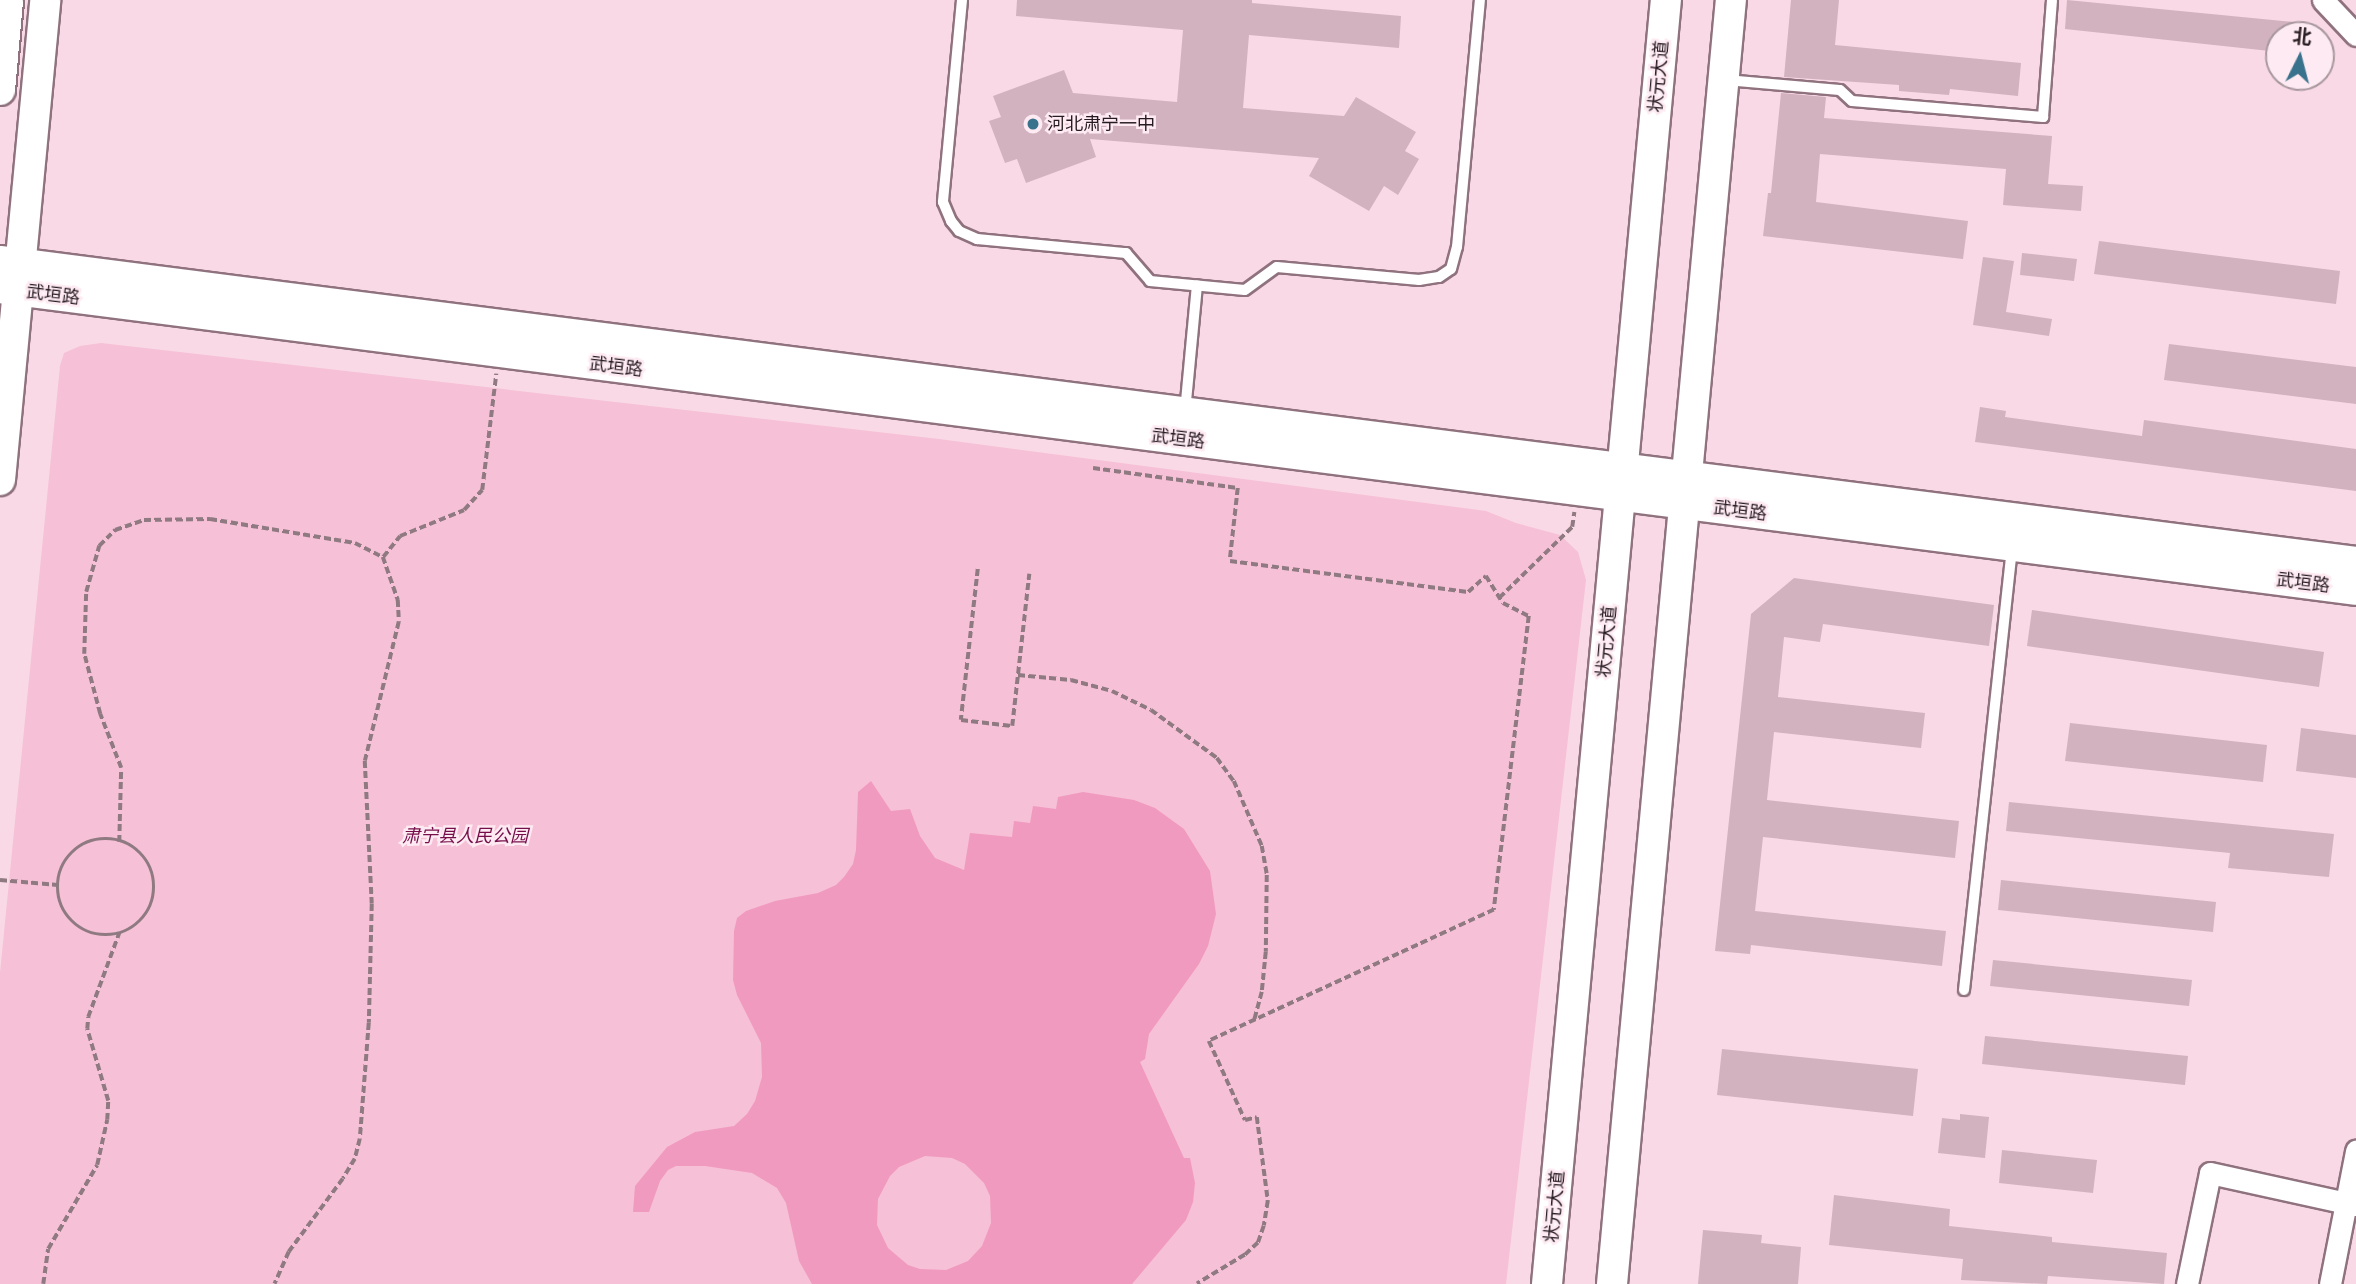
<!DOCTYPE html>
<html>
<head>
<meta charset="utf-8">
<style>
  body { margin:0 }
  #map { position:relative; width:2356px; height:1284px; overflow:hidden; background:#f9d9e5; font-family:"Roboto Serif","Noto Sans SC",serif }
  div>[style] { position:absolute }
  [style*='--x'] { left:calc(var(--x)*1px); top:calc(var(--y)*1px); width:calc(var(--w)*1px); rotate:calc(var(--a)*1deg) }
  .green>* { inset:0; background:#f6c0d6 }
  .water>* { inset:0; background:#f19ac0 }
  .building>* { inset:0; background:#d1b2be }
  .path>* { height:3.5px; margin-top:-1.75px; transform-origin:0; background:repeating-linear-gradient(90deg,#8f7a82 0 7px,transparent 0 10.5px) }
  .path>.ring { margin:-1.75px; padding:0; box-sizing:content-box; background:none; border:3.5px solid #8f7a82; border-radius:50% }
  .roads { filter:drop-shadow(2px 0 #8f727e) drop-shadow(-2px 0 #8f727e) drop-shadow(0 2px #8f727e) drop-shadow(0 -2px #8f727e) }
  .lane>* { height:10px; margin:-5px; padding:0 5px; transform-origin:5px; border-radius:5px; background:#fff }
  .street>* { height:21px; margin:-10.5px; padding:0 10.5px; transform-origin:10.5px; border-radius:10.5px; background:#fff }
  .secondary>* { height:30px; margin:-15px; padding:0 15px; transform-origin:15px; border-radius:15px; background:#fff }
  .dots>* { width:19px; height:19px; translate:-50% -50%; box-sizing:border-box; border:4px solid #feeaf2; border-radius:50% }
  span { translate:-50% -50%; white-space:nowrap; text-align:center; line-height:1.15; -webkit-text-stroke:5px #feeaf2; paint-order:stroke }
  .street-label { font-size:18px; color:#261b20 }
  .poi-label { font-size:18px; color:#261b20 }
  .left { translate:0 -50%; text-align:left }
  .park-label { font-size:18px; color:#740d48; font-style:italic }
  .north { position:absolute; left:2265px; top:21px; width:70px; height:70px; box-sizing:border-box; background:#feeaf2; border:2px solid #a8979e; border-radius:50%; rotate:6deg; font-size:19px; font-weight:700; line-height:28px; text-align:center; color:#261b20 }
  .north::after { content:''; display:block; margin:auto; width:24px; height:32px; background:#39728c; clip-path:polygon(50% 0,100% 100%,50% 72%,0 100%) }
</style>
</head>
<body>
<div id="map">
  <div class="green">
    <i style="clip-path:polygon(101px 343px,939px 439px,1486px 511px,1516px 523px,1560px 535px,1578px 552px,1586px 580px,1506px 1284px,0 1284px,0 973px,60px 366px,64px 353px,80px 346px)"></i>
  </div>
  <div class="water">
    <i style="clip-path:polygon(evenodd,871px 781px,891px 811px,910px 809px,920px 836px,935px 858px,964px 870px,970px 833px,1012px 837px,1014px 821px,1030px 823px,1033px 806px,1056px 809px,1058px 797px,1083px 792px,1134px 800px,1155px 808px,1184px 829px,1210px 871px,1216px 914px,1208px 946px,1199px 964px,1149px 1034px,1145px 1059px,1140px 1062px,1184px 1158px,1190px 1158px,1195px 1183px,1193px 1202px,1186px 1220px,1132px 1284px,812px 1284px,799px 1261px,786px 1203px,777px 1188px,752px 1173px,705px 1166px,676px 1166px,668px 1170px,660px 1181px,649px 1212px,633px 1212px,635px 1186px,667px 1147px,695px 1132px,734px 1126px,747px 1114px,755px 1101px,762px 1077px,761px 1043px,737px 995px,733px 980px,734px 931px,737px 918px,746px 911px,775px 901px,818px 893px,836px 885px,844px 877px,853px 864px,856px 850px,858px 792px,871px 781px,925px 1156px,952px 1158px,965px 1164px,984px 1183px,990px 1196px,991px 1223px,982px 1246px,968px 1261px,946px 1270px,920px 1269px,908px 1265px,888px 1248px,877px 1225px,878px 1199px,890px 1176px,899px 1167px,925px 1156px)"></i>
  </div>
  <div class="building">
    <i style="clip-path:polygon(1017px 0,1252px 0,1252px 3px,1401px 16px,1399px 48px,1249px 35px,1243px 108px,1344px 116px,1356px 97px,1416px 132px,1405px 151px,1419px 159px,1398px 195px,1384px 186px,1369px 211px,1309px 176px,1319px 158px,1090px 139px,1096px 157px,1026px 183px,1017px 159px,1005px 163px,989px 121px,1001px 117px,993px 96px,1064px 70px,1073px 93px,1177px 102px,1183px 30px,1016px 16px)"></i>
    <i style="clip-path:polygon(1791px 0,1839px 0,1835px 45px,2021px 63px,2018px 96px,1950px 89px,1949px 95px,1899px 91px,1899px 85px,1784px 77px)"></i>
    <i style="clip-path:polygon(2067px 0,2314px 24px,2314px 35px,2279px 35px,2279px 52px,2065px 29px)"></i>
    <i style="clip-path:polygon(1781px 93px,1826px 97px,1824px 118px,2052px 136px,2048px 184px,2083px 186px,2081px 211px,2003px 205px,2006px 169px,1820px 154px,1816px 202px,1968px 221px,1963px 259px,1763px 236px,1768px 193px,1771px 193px)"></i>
    <i style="clip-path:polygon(2099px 241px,2340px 271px,2336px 304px,2094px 274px)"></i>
    <i style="clip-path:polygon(2022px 253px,2077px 259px,2074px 281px,2020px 275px)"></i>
    <i style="clip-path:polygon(1983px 257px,2014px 261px,2006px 312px,2052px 319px,2049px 336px,1973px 325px)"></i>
    <i style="clip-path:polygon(2169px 344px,2356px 367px,2356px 404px,2164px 380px)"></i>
    <i style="clip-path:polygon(1980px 407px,2006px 411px,2005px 417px,2142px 436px,2144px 420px,2356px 449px,2356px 491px,1975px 442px)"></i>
    <i style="clip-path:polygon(1794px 578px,1994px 605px,1989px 646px,1823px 624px,1820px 642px,1784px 637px,1778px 697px,1925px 713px,1921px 748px,1774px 732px,1767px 800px,1959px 821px,1955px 858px,1763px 837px,1755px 911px,1946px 931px,1942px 966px,1751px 945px,1750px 954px,1715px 951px,1751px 614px)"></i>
    <i style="clip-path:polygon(2032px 610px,2324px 652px,2319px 687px,2027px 646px)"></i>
    <i style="clip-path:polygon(2070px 723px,2267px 745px,2263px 782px,2065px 761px)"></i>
    <i style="clip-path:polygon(2301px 728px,2356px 735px,2356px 778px,2296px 771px)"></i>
    <i style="clip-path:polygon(2009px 802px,2334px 834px,2329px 877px,2228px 868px,2230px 853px,2006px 831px)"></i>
    <i style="clip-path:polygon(2001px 880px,2216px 902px,2213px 932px,1998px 910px)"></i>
    <i style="clip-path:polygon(1993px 960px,2192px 980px,2189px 1006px,1990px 986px)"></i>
    <i style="clip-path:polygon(1985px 1036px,2188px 1056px,2185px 1085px,1982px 1064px)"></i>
    <i style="clip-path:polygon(1722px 1049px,1918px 1069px,1913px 1116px,1717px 1095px)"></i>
    <i style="clip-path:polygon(1960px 1114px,1989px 1117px,1985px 1158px,1938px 1153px,1942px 1118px,1960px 1120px)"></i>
    <i style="clip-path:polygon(2002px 1150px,2097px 1160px,2093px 1193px,1999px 1183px)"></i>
    <i style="clip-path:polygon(1834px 1195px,1950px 1209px,1949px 1226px,2052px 1237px,2052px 1242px,2167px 1253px,2164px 1284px,2048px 1276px,2047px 1284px,1961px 1280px,1963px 1259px,1829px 1245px)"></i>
    <i style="clip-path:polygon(1703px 1230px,1762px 1235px,1761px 1243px,1801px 1247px,1798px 1284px,1698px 1284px)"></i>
  </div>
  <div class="path">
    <i style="--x:1093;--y:468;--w:146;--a:7.9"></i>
    <i style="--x:1238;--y:488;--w:73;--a:96.3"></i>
    <i style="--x:1230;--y:561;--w:240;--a:7.4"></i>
    <i style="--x:1468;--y:592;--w:24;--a:-42"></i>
    <i style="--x:1486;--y:576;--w:32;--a:58"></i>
    <i style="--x:1503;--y:603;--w:29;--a:27"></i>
    <i style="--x:1529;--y:616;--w:296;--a:96.8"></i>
    <i style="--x:1494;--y:910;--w:314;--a:155.3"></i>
    <i style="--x:1209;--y:1041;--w:87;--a:65.5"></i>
    <i style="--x:1245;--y:1120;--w:12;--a:-14"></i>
    <i style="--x:1257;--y:1117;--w:85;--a:82.5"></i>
    <i style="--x:1268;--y:1201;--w:25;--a:99"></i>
    <i style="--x:1264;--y:1226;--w:18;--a:109"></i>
    <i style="--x:1258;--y:1243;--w:18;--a:137"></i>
    <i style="--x:1245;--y:1255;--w:56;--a:148.9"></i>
    <i style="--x:383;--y:557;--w:27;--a:-51"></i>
    <i style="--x:400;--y:536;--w:69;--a:-22.1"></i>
    <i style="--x:464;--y:510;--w:27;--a:-48"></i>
    <i style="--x:482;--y:490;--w:117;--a:-83.1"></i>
    <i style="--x:978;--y:569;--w:152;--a:96.4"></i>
    <i style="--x:961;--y:720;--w:51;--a:6.7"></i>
    <i style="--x:1012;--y:726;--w:153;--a:-83.6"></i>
    <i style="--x:1499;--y:598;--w:102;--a:-44.2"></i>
    <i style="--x:1572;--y:527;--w:15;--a:-82"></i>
    <i style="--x:1018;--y:675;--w:53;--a:5.4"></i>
    <i style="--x:1071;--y:680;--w:42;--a:15"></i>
    <i style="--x:1112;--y:691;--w:43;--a:26"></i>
    <i style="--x:1151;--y:710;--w:82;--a:36"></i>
    <i style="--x:1217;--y:758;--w:29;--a:54"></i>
    <i style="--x:1234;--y:781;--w:71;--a:66.7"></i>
    <i style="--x:1262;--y:846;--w:29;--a:80"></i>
    <i style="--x:1267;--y:875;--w:77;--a:90.7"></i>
    <i style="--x:1266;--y:952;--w:40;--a:95.7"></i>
    <i style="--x:1262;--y:992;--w:28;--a:105"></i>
    <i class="ring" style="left:58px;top:839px;width:92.5px;height:92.5px"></i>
    <i style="--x:119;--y:842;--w:74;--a:-88.5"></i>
    <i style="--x:121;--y:768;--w:58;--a:-111.3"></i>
    <i style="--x:100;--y:714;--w:62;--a:-104.9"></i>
    <i style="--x:84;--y:654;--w:62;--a:-88.2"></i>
    <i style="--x:86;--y:592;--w:48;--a:-74.2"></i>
    <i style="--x:99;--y:546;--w:23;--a:-45"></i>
    <i style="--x:115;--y:530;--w:31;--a:-19"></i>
    <i style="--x:144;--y:520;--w:66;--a:-0.9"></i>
    <i style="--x:210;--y:519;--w:147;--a:9.4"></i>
    <i style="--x:355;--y:543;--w:31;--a:27"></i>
    <i style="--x:383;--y:557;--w:46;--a:70.8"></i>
    <i style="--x:398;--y:600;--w:22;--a:87"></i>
    <i style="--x:399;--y:622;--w:143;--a:103.7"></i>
    <i style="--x:365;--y:761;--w:143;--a:87.2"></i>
    <i style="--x:372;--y:904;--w:119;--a:91.4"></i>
    <i style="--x:369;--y:1023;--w:116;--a:94.4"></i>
    <i style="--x:360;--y:1139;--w:21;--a:104"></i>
    <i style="--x:355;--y:1159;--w:23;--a:121"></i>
    <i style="--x:343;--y:1179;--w:91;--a:126.5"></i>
    <i style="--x:289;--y:1252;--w:35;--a:114"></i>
    <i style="--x:0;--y:880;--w:58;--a:4.9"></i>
    <i style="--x:43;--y:1284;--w:35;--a:-82"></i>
    <i style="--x:48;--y:1249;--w:97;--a:-59.7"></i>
    <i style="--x:97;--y:1165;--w:46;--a:-77.5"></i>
    <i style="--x:107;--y:1120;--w:19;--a:-87"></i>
    <i style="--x:108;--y:1101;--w:75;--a:-106.3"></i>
    <i style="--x:87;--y:1029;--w:12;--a:-85"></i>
    <i style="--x:88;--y:1017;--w:90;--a:-69.7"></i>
  </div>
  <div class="roads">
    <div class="lane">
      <i style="--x:962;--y:0;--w:203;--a:95.4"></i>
      <i style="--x:943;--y:202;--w:21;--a:67"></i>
      <i style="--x:951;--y:221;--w:13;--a:51"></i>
      <i style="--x:959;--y:231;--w:20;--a:24"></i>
      <i style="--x:977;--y:239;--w:150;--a:5.4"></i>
      <i style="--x:1126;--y:253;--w:37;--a:49"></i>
      <i style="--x:1150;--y:281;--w:95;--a:5.4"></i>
      <i style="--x:1245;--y:290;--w:39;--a:-36"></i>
      <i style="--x:1277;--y:267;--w:143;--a:5.2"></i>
      <i style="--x:1419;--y:280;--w:20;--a:-9"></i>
      <i style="--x:1439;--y:277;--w:14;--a:-34"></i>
      <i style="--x:1451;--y:269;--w:23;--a:-75"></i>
      <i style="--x:1457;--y:247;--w:248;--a:-84.7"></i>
      <i style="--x:1726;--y:80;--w:114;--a:5"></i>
      <i style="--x:1840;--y:90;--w:16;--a:43"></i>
      <i style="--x:1852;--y:101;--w:192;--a:4.8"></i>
      <i style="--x:2043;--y:117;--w:117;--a:-85.6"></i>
      <i style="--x:1185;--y:412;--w:127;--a:-84.6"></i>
      <i style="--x:1964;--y:990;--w:445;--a:-83.8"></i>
    </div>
    <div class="street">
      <i style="--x:2323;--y:0;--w:48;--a:46.7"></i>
      <i style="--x:2187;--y:1284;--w:113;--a:-78.3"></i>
      <i style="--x:2210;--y:1173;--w:149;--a:12.4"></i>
      <i style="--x:2330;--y:1284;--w:136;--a:-78.9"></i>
    </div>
    <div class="secondary">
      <i style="--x:0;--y:90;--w:90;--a:-84.9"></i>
      <i style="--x:0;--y:261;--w:2375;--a:7.28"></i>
      <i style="--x:0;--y:288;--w:2375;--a:7.3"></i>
      <i style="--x:0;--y:480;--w:482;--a:-84.6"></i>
      <i style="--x:1547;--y:1284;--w:1290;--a:-84.71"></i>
      <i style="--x:1612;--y:1284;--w:1290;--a:-84.71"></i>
    </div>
  </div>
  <div class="dots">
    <i style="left:1033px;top:124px;background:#39728c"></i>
  </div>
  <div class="street-label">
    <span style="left:1659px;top:77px;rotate:-85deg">状元大道</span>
    <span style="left:53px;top:295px;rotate:7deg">武垣路</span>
    <span style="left:616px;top:367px;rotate:7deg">武垣路</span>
    <span style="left:1178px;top:439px;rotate:7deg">武垣路</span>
    <span style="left:1740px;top:511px;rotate:7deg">武垣路</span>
    <span style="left:2303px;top:583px;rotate:7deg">武垣路</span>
    <span style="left:1607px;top:642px;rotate:-85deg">状元大道</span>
    <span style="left:1555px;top:1207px;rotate:-85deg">状元大道</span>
  </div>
  <div class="poi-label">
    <span class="left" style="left:1047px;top:124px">河北肃宁一中</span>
  </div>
  <div class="park-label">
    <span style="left:465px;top:836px">肃宁县人民公园</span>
  </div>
  <div class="north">北</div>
</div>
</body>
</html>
